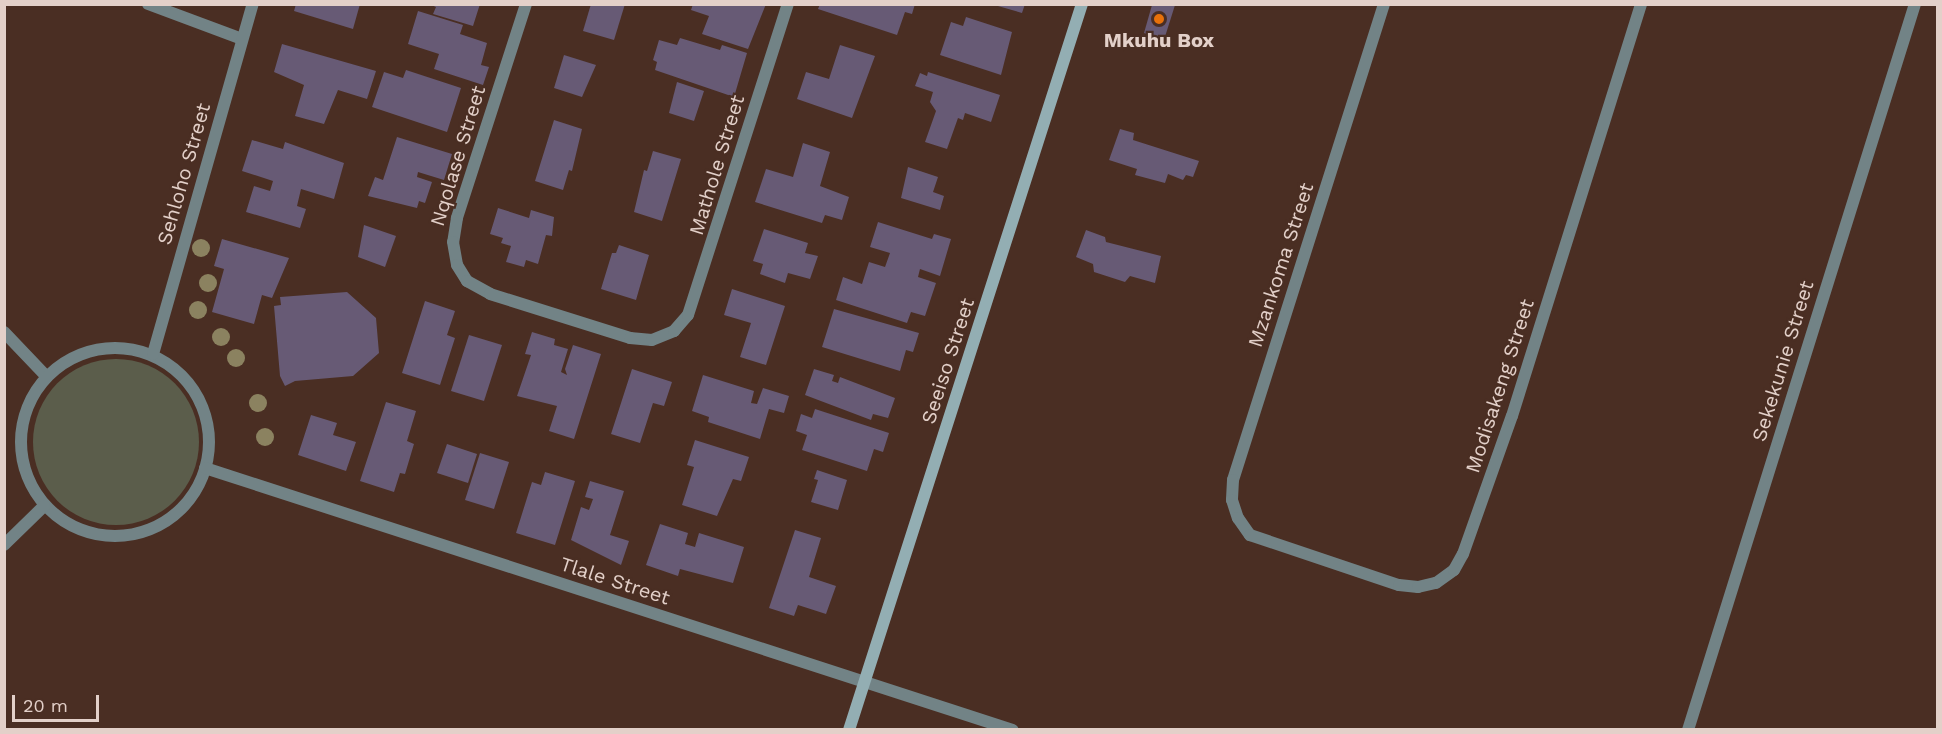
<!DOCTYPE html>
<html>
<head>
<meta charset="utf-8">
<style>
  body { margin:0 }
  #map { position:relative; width:1942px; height:734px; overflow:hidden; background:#4a2e23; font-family:"Work Sans",sans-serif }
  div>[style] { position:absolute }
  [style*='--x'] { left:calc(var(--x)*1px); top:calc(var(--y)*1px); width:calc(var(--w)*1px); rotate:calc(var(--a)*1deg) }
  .green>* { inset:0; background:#5b5d4b }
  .round { border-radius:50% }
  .building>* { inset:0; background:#675a75 }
  .street>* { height:12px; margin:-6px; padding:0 6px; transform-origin:6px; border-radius:6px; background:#728386 }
  .street>.ring { margin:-6px; padding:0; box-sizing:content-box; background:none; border:12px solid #728386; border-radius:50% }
  .secondary>* { height:12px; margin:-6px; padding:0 6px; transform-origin:6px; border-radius:6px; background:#93aeb3 }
  .trees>* { width:18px; height:18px; margin:-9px; border-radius:50%; background:#8b8260 }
  .dots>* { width:16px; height:16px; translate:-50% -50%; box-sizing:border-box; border:3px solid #4a2e23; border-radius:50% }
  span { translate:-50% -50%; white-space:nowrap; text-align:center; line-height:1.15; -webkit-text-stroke:4.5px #4a2e23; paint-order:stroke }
  .poi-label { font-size:20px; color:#e3d0c9; font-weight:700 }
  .street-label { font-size:20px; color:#e3d0c9 }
  .frame { position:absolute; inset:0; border:6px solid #e3d0c9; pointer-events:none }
  .scale { position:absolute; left:12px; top:695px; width:87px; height:27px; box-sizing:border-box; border:3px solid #e3d0c9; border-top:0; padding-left:8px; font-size:18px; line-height:21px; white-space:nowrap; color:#e3d0c9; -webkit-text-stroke:4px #4a2e23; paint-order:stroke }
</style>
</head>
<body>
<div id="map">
  <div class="green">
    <i class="round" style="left:33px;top:359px;width:166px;height:166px"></i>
  </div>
  <div class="building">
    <i style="clip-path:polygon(296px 4px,360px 4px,353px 29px,294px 11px)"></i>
    <i style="clip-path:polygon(429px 4px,480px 4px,473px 26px,433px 14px,436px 7px)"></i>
    <i style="clip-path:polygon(591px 4px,625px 4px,614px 40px,583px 31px)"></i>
    <i style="clip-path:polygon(693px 4px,766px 4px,748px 49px,702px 34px,709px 16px,691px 10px)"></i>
    <i style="clip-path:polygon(820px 4px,915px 4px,912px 14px,905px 12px,897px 35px,818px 9px)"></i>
    <i style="clip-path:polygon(991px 4px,1025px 4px,1022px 13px)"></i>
    <i style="clip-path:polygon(1152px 5px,1175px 5px,1164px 40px,1144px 33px)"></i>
    <i style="clip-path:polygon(418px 11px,463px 25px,460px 34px,487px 43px,481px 65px,489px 67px,483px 85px,434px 69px,439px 54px,408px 44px)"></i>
    <i style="clip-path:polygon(966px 17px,1012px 32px,1001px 75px,940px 55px,951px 22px,963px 26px)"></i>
    <i style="clip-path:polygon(680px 38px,720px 50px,722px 45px,747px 53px,734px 97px,655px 70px,657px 62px,653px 60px,659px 40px,677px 45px)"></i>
    <i style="clip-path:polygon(282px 44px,376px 71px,367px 99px,338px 90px,324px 124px,295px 116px,304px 85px,274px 72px)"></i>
    <i style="clip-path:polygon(840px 45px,875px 56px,852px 118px,797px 99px,806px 72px,829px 79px)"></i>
    <i style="clip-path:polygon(564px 55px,596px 65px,582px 97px,554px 88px)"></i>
    <i style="clip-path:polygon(406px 70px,461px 88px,447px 132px,372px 107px,384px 72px,403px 78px)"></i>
    <i style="clip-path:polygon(928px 72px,1000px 95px,991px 122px,965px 113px,963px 120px,958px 118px,947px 149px,925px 142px,936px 111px,930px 102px,933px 92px,915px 86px,920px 73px,927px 76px)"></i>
    <i style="clip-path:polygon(677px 82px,704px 91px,694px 121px,669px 113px)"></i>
    <i style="clip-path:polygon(554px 120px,582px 129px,572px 171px,569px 170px,563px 190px,535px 181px)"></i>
    <i style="clip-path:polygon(1120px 129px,1134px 133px,1133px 140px,1199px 161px,1193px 177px,1186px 175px,1183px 180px,1168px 174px,1165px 183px,1135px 175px,1137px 169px,1109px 160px)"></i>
    <i style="clip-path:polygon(397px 137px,452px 154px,444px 180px,418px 172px,417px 177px,432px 182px,425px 203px,419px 201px,417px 208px,368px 196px,375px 177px,383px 180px)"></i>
    <i style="clip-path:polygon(252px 140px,283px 149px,285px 142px,344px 163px,334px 199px,301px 189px,297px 206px,306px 209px,300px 228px,246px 212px,254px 186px,270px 191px,273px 181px,242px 171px)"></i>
    <i style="clip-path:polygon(803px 143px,830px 152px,820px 186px,849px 197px,842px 220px,825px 215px,822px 223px,755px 202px,766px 169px,793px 177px)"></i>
    <i style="clip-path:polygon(653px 151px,681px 159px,662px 221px,634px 212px,644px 170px,647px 171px)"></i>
    <i style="clip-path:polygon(908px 167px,938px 177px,933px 192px,944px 196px,940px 210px,901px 198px)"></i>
    <i style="clip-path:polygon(498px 208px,529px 218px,531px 210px,554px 217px,552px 236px,546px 235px,538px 264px,526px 260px,524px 267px,506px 262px,511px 246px,501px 243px,503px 238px,490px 234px)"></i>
    <i style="clip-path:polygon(878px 222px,932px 239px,934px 234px,951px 239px,940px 276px,920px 269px,918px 277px,936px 283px,925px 316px,911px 312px,907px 323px,836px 300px,843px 277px,862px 284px,869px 262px,885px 267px,890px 253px,870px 247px)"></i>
    <i style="clip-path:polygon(364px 225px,396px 236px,385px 267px,358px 257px)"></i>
    <i style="clip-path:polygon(764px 229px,808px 243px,805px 253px,818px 256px,810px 279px,788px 273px,785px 283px,760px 274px,763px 264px,753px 261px)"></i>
    <i style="clip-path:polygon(1086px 230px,1105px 237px,1106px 242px,1161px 256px,1155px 283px,1130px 276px,1125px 282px,1094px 272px,1093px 264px,1076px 257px)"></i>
    <i style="clip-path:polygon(222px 239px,289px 258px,272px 298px,262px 295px,254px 324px,212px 312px,224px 269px,214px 266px)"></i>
    <i style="clip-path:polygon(619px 245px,649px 255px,636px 300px,601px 289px,612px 253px,616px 253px)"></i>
    <i style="clip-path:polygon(732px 289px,785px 306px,766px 365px,740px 357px,751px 323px,724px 315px)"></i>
    <i style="clip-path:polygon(347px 292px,376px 318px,379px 353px,353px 376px,295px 381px,285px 386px,280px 376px,274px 306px,281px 305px,280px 297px)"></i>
    <i style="clip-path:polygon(425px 301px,455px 311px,447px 335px,455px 338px,440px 385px,402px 373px)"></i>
    <i style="clip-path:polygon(834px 309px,919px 333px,913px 352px,906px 350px,900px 371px,822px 347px)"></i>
    <i style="clip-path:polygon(532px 332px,555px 339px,554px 345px,568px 349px,561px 372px,567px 375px,565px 369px,573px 345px,601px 354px,574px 439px,549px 431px,557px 406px,517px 396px,531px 355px,525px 354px)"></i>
    <i style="clip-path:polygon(469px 335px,502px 345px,484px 401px,451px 391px)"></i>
    <i style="clip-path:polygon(632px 369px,672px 382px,664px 406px,653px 403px,640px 443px,611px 434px)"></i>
    <i style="clip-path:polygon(814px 369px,834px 375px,832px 381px,838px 383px,840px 377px,895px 398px,888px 418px,873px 414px,871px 420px,805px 395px)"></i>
    <i style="clip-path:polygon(703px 375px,754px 391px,751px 403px,757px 404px,763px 388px,789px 396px,784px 413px,769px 409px,760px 439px,708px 422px,709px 417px,692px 411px)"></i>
    <i style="clip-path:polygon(386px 402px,416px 411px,407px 441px,414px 444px,405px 474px,400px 473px,394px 492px,360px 481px)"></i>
    <i style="clip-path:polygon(815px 409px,889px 433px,883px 452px,874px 449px,867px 471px,802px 450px,807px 435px,796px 431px,801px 414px,812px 418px)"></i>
    <i style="clip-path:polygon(311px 415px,337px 423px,333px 435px,356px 442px,346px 471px,298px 455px)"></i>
    <i style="clip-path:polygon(695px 440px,749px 457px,741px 481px,733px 479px,717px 516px,682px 505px,694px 467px,687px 465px)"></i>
    <i style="clip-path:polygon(447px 444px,477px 454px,468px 483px,437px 473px)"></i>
    <i style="clip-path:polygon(480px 453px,509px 462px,494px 509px,465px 500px)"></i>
    <i style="clip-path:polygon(817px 470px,847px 480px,838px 510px,811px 502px,818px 480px,814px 479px)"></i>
    <i style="clip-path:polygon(545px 472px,575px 481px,555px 545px,516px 533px,532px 482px,541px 485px)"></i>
    <i style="clip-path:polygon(590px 481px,624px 491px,610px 535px,629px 541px,621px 565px,571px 540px,581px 507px,589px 510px,593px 499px,585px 497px)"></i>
    <i style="clip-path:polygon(660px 524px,688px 533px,685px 544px,695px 547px,699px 533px,744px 547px,733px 583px,680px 569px,678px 576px,646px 565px)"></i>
    <i style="clip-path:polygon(795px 530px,821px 538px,809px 577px,836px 586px,826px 614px,798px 605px,794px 616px,769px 608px)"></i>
  </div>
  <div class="street">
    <i style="--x:148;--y:4;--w:100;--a:20.4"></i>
    <i style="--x:526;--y:4;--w:225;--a:107.9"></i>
    <i style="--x:457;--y:218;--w:24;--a:99"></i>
    <i style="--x:453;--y:242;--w:23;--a:80"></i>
    <i style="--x:457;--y:265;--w:19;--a:58"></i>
    <i style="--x:467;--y:281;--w:26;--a:29"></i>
    <i style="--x:490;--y:294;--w:147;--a:17.4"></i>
    <i style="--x:630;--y:338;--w:22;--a:5"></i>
    <i style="--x:652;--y:340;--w:24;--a:-22"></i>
    <i style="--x:674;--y:331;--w:21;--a:-49"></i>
    <i style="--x:688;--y:315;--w:327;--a:-72.2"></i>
    <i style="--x:1384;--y:4;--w:499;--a:107.6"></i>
    <i style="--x:1233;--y:480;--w:20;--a:93"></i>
    <i style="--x:1232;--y:500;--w:19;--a:72"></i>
    <i style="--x:1238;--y:518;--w:21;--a:55"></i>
    <i style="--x:1250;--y:535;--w:157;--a:18.6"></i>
    <i style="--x:1399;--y:585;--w:19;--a:6"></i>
    <i style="--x:1418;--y:587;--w:18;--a:-13"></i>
    <i style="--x:1436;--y:583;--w:22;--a:-36"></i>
    <i style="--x:1454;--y:570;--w:18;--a:-61"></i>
    <i style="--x:1463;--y:554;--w:146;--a:-70.5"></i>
    <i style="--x:1512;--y:416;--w:432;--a:-72.6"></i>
    <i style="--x:4;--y:332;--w:62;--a:46.3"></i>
    <i class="ring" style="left:21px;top:348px;width:176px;height:176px"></i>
    <i style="--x:153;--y:354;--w:364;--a:-74.1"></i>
    <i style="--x:205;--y:468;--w:849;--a:17.97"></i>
    <i style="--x:4;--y:545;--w:56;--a:-44.3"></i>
    <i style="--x:1688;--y:730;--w:761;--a:-72.64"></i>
  </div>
  <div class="secondary">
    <i style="--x:849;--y:730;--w:762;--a:-72.21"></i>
  </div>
  <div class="trees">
    <i style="left:201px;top:248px"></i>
    <i style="left:208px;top:283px"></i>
    <i style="left:198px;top:310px"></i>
    <i style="left:221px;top:337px"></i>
    <i style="left:236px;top:358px"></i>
    <i style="left:258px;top:403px"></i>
    <i style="left:265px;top:437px"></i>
  </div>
  <div class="dots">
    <i style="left:1159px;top:19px;background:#e8710a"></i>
  </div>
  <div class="poi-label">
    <span style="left:1159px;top:40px">Mkuhu Box</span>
  </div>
  <div class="street-label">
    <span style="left:458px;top:156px;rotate:-73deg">Nqolase Street</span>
    <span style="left:717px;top:165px;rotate:-73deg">Mathole Street</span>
    <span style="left:184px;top:174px;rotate:-74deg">Sehloho Street</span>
    <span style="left:1281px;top:265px;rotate:-72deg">Mzankoma Street</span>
    <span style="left:948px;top:361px;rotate:-72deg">Seeiso Street</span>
    <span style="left:1783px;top:361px;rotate:-73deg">Sekekunie Street</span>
    <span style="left:1500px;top:386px;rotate:-72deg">Modisakeng Street</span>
    <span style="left:615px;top:581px;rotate:18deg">Tlale Street</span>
  </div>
  <div class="frame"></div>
  <div class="scale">20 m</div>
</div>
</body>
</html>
